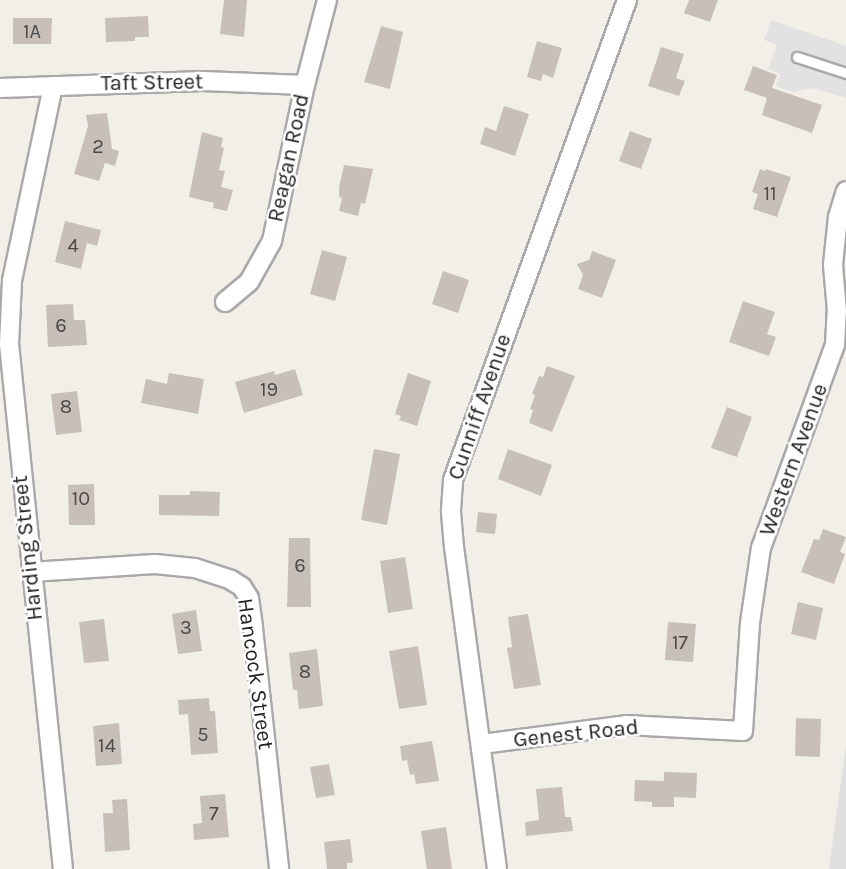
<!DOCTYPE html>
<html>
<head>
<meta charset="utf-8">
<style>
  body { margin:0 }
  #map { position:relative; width:846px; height:869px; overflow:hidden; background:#f2efe9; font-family:Karla,sans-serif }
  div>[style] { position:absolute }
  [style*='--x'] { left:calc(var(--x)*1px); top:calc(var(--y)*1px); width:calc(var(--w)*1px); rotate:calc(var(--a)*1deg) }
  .residential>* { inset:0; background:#e0dfdf }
  .parking>* { inset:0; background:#e2e2e2 }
  .building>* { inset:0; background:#c7bfb8 }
  .roads { filter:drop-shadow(2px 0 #a9a9a9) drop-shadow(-2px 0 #a9a9a9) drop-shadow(0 2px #a9a9a9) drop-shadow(0 -2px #a9a9a9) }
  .service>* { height:9px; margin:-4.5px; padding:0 4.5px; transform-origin:4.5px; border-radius:4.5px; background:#fff }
  .minor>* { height:18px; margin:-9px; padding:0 9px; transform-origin:9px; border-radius:9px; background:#fff }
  span { translate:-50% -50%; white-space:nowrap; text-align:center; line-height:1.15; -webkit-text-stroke:5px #fff; paint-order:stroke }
  .number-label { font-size:20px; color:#4b4948 }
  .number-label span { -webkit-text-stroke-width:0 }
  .street-label { font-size:22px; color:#222 }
</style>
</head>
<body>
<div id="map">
  <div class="residential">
    <i style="clip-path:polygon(846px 745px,846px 869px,829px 869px)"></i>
  </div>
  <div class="parking">
    <i style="clip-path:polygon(771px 20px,846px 46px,846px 98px,813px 88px,793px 92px,776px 86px,780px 74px,768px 69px,777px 45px,764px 40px)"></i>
  </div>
  <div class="building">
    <i style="clip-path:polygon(224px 0,247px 0,244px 37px,220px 34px)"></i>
    <i style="clip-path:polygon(689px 0,718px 0,710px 22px,684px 13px)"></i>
    <i style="clip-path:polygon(148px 16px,149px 37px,135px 37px,135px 41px,106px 42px,105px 18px)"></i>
    <i style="clip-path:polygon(13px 18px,52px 18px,51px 44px,13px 44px)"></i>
    <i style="clip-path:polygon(381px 26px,403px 32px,390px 89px,364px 82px)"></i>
    <i style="clip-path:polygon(537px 41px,562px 48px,553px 78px,543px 74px,541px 81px,527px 77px)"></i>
    <i style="clip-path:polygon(661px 47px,684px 54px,676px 78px,685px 81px,679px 96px,648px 86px)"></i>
    <i style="clip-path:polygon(753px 66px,777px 75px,772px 88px,822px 105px,812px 133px,762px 115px,767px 98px,744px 90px)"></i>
    <i style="clip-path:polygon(504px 106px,529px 114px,515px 156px,480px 144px,485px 127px,496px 131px)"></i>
    <i style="clip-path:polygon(107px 113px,112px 149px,119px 151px,115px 166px,105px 163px,99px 181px,74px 174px,88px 126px,86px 115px)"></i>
    <i style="clip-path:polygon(630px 131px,652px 139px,641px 169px,619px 161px)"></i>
    <i style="clip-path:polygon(202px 132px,223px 138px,221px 147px,224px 148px,219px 170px,225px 171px,221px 187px,233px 190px,227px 211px,213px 208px,214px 203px,189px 197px)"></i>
    <i style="clip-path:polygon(344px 165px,373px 169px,365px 204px,361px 203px,358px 216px,339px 211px,342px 198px,339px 197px,339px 187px)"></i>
    <i style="clip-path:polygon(760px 169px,766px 171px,766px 169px,791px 177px,777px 217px,753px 209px,758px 194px,752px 192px)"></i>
    <i style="clip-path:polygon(65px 221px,101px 230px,97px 246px,87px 243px,81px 269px,55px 262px)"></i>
    <i style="clip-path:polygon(322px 250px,347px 257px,335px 301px,310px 294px)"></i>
    <i style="clip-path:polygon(592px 251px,616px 260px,602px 298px,578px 289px,583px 275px,577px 264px,589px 260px)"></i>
    <i style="clip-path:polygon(443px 271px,469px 280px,458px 313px,432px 304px)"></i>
    <i style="clip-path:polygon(743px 301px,775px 312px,767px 334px,776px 337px,769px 356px,729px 342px)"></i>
    <i style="clip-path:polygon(73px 304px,74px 320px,85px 320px,87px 345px,48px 347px,46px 305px)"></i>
    <i style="clip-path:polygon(547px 366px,575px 376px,552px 432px,529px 423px,533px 410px,530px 409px,535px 395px,532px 394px,539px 376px,543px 377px)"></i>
    <i style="clip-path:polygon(295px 369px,303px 395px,244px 413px,235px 382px,274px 371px,275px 375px)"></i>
    <i style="clip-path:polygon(169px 373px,204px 379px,198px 414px,141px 403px,146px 379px,167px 384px)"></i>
    <i style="clip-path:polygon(408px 373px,431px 381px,417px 426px,399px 420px,401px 416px,395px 414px)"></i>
    <i style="clip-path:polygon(77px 391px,82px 432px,56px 435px,51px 394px)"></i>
    <i style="clip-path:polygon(727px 407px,752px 417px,737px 457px,711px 448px)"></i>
    <i style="clip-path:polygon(374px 449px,400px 454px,387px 525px,361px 520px)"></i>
    <i style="clip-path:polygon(508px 449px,552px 465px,541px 496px,498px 479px)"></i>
    <i style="clip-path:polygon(94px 484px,95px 525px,69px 525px,68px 485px)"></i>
    <i style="clip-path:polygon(190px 491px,220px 492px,219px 516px,159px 515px,159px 495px,190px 495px)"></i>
    <i style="clip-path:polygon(478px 512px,497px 514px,495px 534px,476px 532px)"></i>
    <i style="clip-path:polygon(823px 529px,846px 537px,840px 552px,845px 554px,834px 584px,801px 572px,814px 539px,819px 540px)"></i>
    <i style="clip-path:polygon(289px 538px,310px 538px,311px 607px,287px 607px)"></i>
    <i style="clip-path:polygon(405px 557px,413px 609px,388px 613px,380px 561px)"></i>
    <i style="clip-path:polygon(798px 602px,823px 608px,816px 640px,791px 634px)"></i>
    <i style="clip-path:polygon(196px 610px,202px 651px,178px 654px,172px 614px)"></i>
    <i style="clip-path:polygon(528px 614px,541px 685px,514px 689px,507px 648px,512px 647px,508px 617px)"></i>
    <i style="clip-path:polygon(104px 619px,109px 661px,84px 663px,79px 622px)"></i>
    <i style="clip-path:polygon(668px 622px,696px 624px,693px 662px,665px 660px)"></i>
    <i style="clip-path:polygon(418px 646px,427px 705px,399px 709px,389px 651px)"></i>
    <i style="clip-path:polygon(317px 649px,323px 706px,299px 709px,297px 690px,293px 690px,289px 653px)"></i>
    <i style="clip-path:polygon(209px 698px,210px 711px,215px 711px,218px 753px,191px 755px,188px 714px,179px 715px,178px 700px)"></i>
    <i style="clip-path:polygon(796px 718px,821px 719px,820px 757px,795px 756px)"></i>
    <i style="clip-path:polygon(119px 723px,122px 764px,96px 766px,93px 726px)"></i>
    <i style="clip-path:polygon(432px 741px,439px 781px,416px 784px,414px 774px,410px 775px,407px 760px,402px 761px,400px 746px)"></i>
    <i style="clip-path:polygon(329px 764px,335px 795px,316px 798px,310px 767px)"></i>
    <i style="clip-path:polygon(664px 772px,697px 773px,696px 798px,674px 797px,674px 807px,652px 807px,652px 802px,634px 801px,635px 780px,664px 781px)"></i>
    <i style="clip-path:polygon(562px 787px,565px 817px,571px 817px,573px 831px,526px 836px,525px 822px,539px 820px,536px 789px)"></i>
    <i style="clip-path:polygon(225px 794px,229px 837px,194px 840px,193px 824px,202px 823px,200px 796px)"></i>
    <i style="clip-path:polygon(127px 799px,130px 850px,105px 852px,103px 813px,113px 813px,112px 800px)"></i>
    <i style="clip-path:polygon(446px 827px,452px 869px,427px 869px,421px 831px)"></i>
    <i style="clip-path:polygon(350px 839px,353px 863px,347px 863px,347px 869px,327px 869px,324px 842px)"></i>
  </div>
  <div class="roads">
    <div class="service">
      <i style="--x:797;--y:57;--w:52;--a:18.1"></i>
    </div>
    <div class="minor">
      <i style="--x:53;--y:86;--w:199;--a:101.9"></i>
      <i style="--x:12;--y:281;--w:63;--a:92.7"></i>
      <i style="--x:9;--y:344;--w:528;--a:84.13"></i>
      <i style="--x:0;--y:88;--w:203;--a:-2"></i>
      <i style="--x:203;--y:81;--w:102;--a:2.2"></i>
      <i style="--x:225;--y:302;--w:31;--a:-40"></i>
      <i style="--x:249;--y:282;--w:47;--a:-60.7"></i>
      <i style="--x:272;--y:241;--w:159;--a:-78.1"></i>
      <i style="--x:305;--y:85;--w:88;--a:-75.5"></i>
      <i style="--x:31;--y:572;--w:124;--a:-3.7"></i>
      <i style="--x:155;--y:564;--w:40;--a:5.7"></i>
      <i style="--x:195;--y:568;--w:38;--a:18"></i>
      <i style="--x:231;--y:580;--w:13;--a:32"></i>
      <i style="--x:242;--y:587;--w:13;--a:58"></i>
      <i style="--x:249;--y:598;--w:30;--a:82"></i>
      <i style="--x:253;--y:628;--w:242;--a:83.8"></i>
      <i style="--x:482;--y:744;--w:145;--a:-7.5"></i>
      <i style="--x:626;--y:725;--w:117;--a:2.9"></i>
      <i style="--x:743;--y:731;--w:108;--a:-86.3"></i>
      <i style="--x:750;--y:623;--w:76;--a:-81.7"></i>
      <i style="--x:761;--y:548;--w:216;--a:-70"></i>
      <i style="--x:835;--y:345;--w:34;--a:-87"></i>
      <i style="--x:837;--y:311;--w:46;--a:-95"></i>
      <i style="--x:833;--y:265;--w:48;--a:-84.1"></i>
      <i style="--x:838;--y:217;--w:27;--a:-73"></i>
      <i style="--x:497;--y:869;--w:325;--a:-97.6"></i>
      <i style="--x:454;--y:547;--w:37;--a:-95"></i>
      <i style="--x:451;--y:510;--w:30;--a:-86"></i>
      <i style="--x:453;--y:480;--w:511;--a:-70.07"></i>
    </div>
  </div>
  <div class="number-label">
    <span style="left:32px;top:31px">1A</span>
    <span style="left:98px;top:146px">2</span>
    <span style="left:770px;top:193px">11</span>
    <span style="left:73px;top:245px">4</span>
    <span style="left:61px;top:325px">6</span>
    <span style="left:269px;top:389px">19</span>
    <span style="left:66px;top:406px">8</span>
    <span style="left:81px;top:498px">10</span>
    <span style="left:300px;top:565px">6</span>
    <span style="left:186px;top:627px">3</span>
    <span style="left:680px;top:642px">17</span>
    <span style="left:305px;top:671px">8</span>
    <span style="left:203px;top:734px">5</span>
    <span style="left:107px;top:745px">14</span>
    <span style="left:214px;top:813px">7</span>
  </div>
  <div class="street-label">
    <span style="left:152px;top:83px;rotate:-1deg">Taft Street</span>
    <span style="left:289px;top:158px;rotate:-78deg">Reagan Road</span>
    <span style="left:480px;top:407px;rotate:-71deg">Cunniff Avenue</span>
    <span style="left:794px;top:460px;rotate:-70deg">Western Avenue</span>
    <span style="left:28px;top:548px;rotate:-96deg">Harding Street</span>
    <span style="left:255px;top:674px;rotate:82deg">Hancock Street</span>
    <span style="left:576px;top:734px;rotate:-6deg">Genest Road</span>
  </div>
</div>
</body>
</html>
